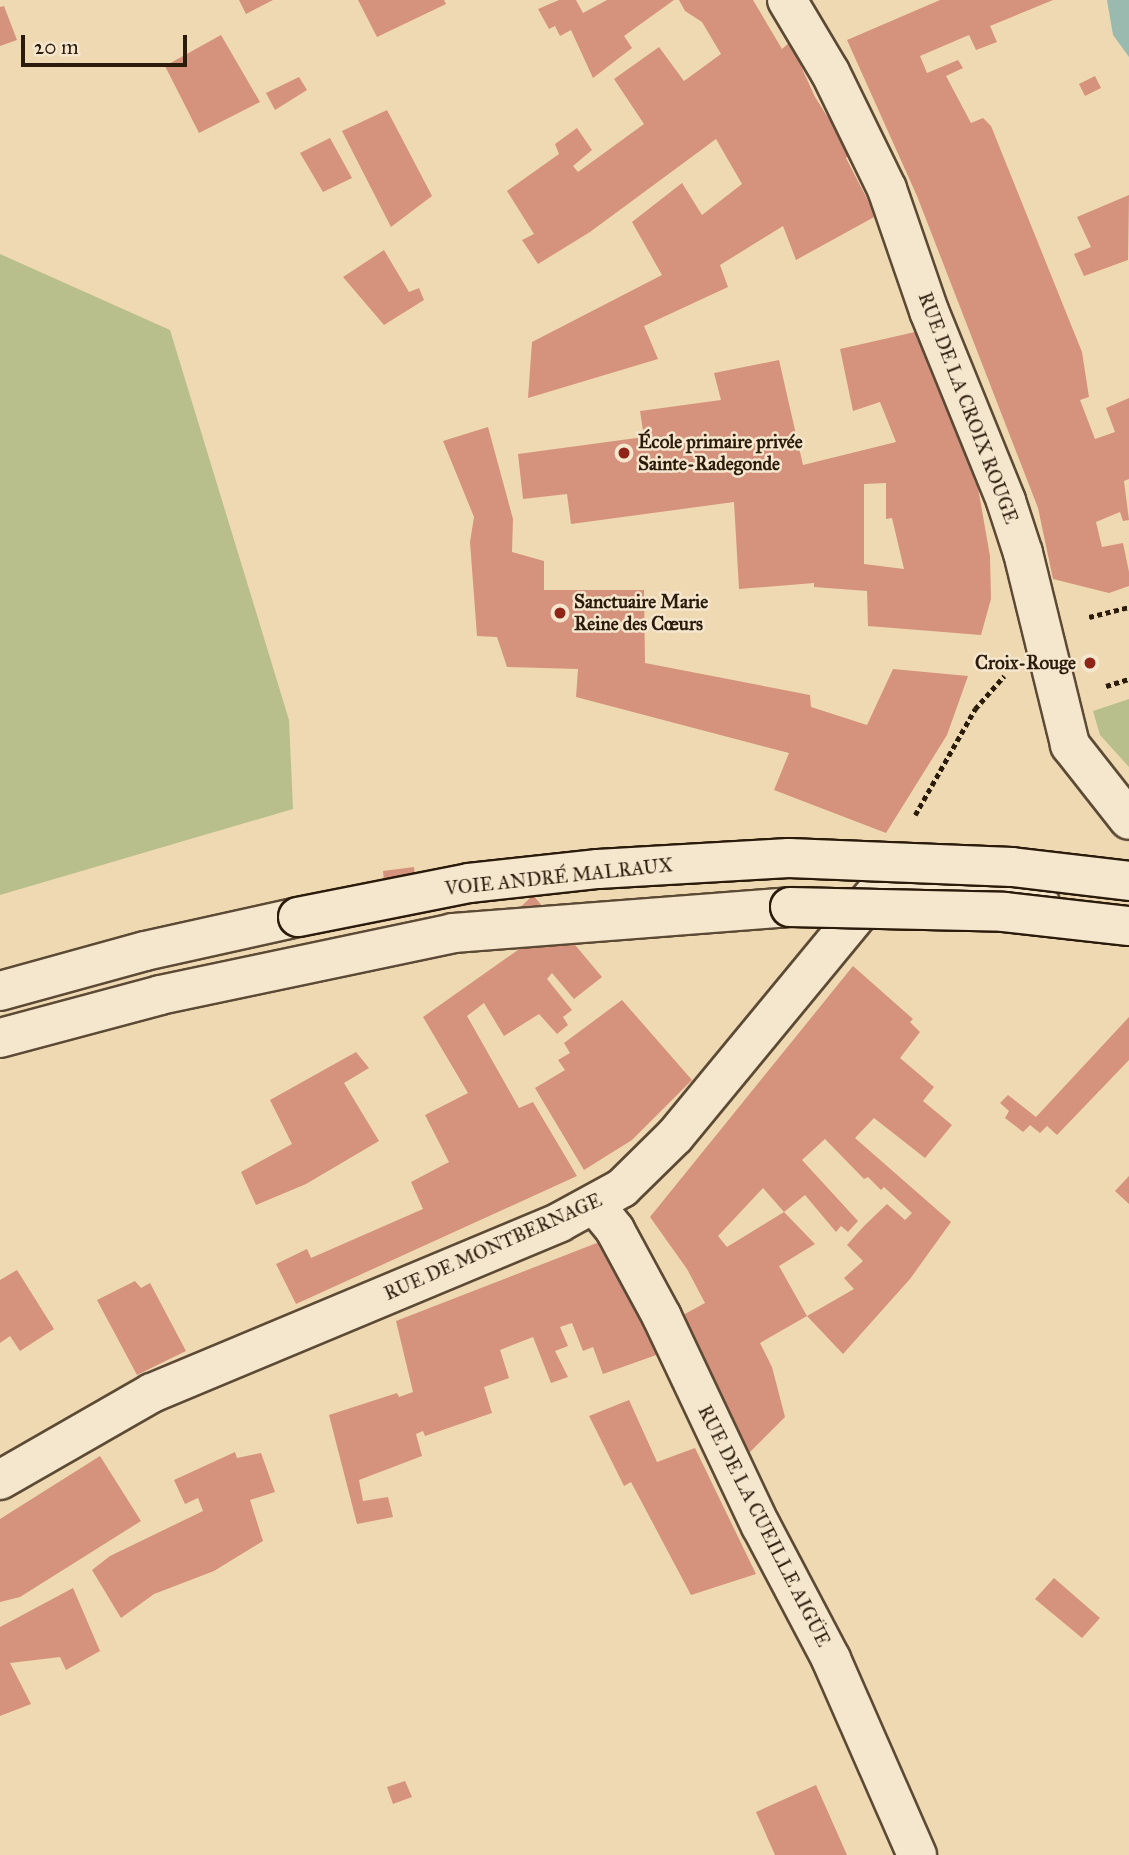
<!DOCTYPE html>
<html>
<head>
<meta charset="utf-8">
<style>
  body { margin:0 }
  #map { position:relative; width:1129px; height:1855px; overflow:hidden; background:#efd9b3; font-family:"IM FELL Great Primer",serif }
  div>[style] { position:absolute }
  [style*='--x'] { left:calc(var(--x)*1px); top:calc(var(--y)*1px); width:calc(var(--w)*1px); rotate:calc(var(--a)*1deg) }
  .green>* { inset:0; background:#b9bf8c }
  .water>* { inset:0; background:#9abaaf }
  .building>* { inset:0; background:#d5937d }
  .path>* { height:4.5px; margin-top:-2.25px; transform-origin:0; background:repeating-linear-gradient(90deg,#2b1b0b 0 5px,transparent 0 8.5px) }
  .roads { filter:drop-shadow(2px 0 #5c4a35) drop-shadow(-2px 0 #5c4a35) drop-shadow(0 2px #5c4a35) drop-shadow(0 -2px #5c4a35) }
  .minor>* { height:38px; margin:-19px; padding:0 19px; transform-origin:19px; border-radius:19px; background:#f5e6ce }
  .secondary>* { height:38px; margin:-19px; padding:0 19px; transform-origin:19px; border-radius:19px; background:#f5e6ce }
  .bridges { filter:drop-shadow(2px 0 #2b1b0b) drop-shadow(-2px 0 #2b1b0b) drop-shadow(0 2px #2b1b0b) drop-shadow(0 -2px #2b1b0b) }
  .secondary-bridge>* { height:38px; margin:-19px; padding:0 19px; transform-origin:19px; border-radius:19px; background:#f5e6ce }
  .dots>* { width:19px; height:19px; translate:-50% -50%; box-sizing:border-box; border:4px solid #f5e6ce; border-radius:50% }
  span { translate:-50% -50%; white-space:nowrap; text-align:center; line-height:1.15; -webkit-text-stroke:5px #f5e6ce; paint-order:stroke }
  .street-label { font-size:19px; color:#2b1b0b }
  .poi-label { font-size:19px; color:#2b1b0b; font-weight:700 }
  .left { translate:0 -50%; text-align:left }
  .right { translate:-100% -50%; text-align:right }
  .scale { position:absolute; left:21px; top:35px; width:166px; height:32px; box-sizing:border-box; border:4px solid #2b1b0b; border-top:0; padding-left:9px; font-size:21px; line-height:24px; white-space:nowrap; color:#2b1b0b; -webkit-text-stroke:5px #f5e6ce; paint-order:stroke }
</style>
</head>
<body>
<div id="map">
  <div class="green">
    <i style="clip-path:polygon(0 254px,170px 330px,289px 720px,293px 809px,0 895px)"></i>
    <i style="clip-path:polygon(1129px 699px,1129px 767px,1100px 735px,1093px 711px)"></i>
  </div>
  <div class="water">
    <i style="clip-path:polygon(1107px 0,1129px 0,1129px 57px,1113px 35px)"></i>
  </div>
  <div class="building">
    <i style="clip-path:polygon(239px 0,273px 0,246px 14px)"></i>
    <i style="clip-path:polygon(358px 0,444px 0,446px 4px,377px 37px)"></i>
    <i style="clip-path:polygon(559px 0,576px 0,583px 13px,607px 0,674px 0,624px 36px,632px 48px,593px 78px,571px 30px,560px 36px,555px 26px,549px 29px,538px 9px)"></i>
    <i style="clip-path:polygon(679px 0,753px 0,782px 49px,790px 42px,815px 97px,851px 154px,846px 158px,876px 216px,796px 260px,783px 226px,720px 265px,728px 287px,644px 326px,658px 359px,528px 398px,532px 342px,662px 275px,632px 222px,682px 183px,702px 215px,742px 184px,716px 139px,590px 232px,538px 264px,522px 240px,534px 234px,507px 191px,559px 154px,555px 144px,577px 128px,592px 150px,573px 166px,578px 172px,644px 124px,614px 79px,659px 47px,684px 81px,721px 54px,702px 22px,685px 11px)"></i>
    <i style="clip-path:polygon(940px 0,1053px 0,990px 26px,997px 42px,976px 50px,969px 35px,920px 56px,927px 73px,958px 60px,963px 68px,946px 76px,971px 123px,983px 118px,991px 126px,1082px 352px,1089px 397px,1080px 400px,1095px 439px,1115px 432px,1106px 408px,1129px 398px,1129px 479px,1124px 481px,1129px 520px,1123px 521px,1120px 512px,1096px 522px,1102px 547px,1123px 543px,1129px 572px,1129px 586px,1109px 593px,1053px 579px,1038px 508px,917px 196px,847px 40px)"></i>
    <i style="clip-path:polygon(4px 6px,17px 40px,0 46px,0 7px)"></i>
    <i style="clip-path:polygon(221px 35px,260px 102px,199px 133px,165px 66px)"></i>
    <i style="clip-path:polygon(1095px 76px,1101px 88px,1085px 96px,1079px 84px)"></i>
    <i style="clip-path:polygon(299px 77px,307px 90px,275px 110px,266px 93px)"></i>
    <i style="clip-path:polygon(387px 110px,432px 196px,391px 227px,342px 131px)"></i>
    <i style="clip-path:polygon(330px 138px,352px 178px,323px 192px,300px 153px)"></i>
    <i style="clip-path:polygon(1129px 195px,1128px 260px,1084px 276px,1074px 254px,1091px 247px,1077px 217px)"></i>
    <i style="clip-path:polygon(384px 250px,409px 292px,419px 288px,424px 300px,384px 325px,343px 277px)"></i>
    <i style="clip-path:polygon(evenodd,915px 332px,977px 482px,990px 556px,991px 599px,981px 635px,868px 626px,867px 591px,814px 587px,814px 583px,739px 589px,734px 502px,571px 524px,567px 494px,523px 499px,518px 454px,644px 437px,640px 411px,721px 400px,714px 373px,779px 360px,803px 465px,896px 442px,880px 402px,853px 411px,840px 349px,915px 332px,886px 483px,886px 519px,892px 518px,904px 569px,864px 564px,864px 484px,886px 483px)"></i>
    <i style="clip-path:polygon(488px 427px,513px 519px,512px 552px,544px 561px,544px 590px,644px 590px,645px 663px,810px 695px,811px 707px,867px 725px,893px 669px,968px 676px,947px 735px,886px 833px,774px 790px,789px 753px,576px 697px,578px 669px,507px 667px,497px 637px,477px 636px,470px 542px,474px 517px,443px 441px)"></i>
    <i style="clip-path:polygon(414px 867px,417px 897px,386px 901px,383px 871px)"></i>
    <i style="clip-path:polygon(533px 895px,602px 977px,574px 999px,552px 973px,547px 979px,572px 1010px,563px 1017px,568px 1025px,557px 1034px,539px 1014px,504px 1036px,484px 1003px,467px 1016px,519px 1108px,533px 1102px,577px 1176px,296px 1304px,276px 1264px,307px 1249px,311px 1258px,423px 1209px,411px 1182px,449px 1162px,425px 1115px,468px 1093px,423px 1017px,525px 945px,503px 924px)"></i>
    <i style="clip-path:polygon(853px 966px,913px 1019px,910px 1022px,920px 1032px,900px 1058px,934px 1087px,923px 1101px,952px 1125px,925px 1158px,874px 1118px,855px 1138px,951px 1222px,910px 1279px,843px 1354px,807px 1316px,854px 1289px,844px 1278px,863px 1261px,847px 1245px,864px 1226px,887px 1204px,905px 1220px,912px 1213px,884px 1187px,881px 1190px,868px 1177px,864px 1179px,825px 1139px,802px 1160px,858px 1221px,848px 1232px,841px 1226px,836px 1232px,805px 1195px,784px 1212px,763px 1188px,718px 1236px,727px 1247px,784px 1212px,815px 1244px,779px 1266px,807px 1316px,760px 1343px,772px 1367px,785px 1417px,745px 1457px,683px 1315px,705px 1303px,687px 1269px,650px 1217px)"></i>
    <i style="clip-path:polygon(622px 1000px,692px 1080px,632px 1140px,584px 1170px,535px 1088px,565px 1070px,558px 1060px,570px 1053px,564px 1043px)"></i>
    <i style="clip-path:polygon(1129px 1017px,1129px 1060px,1057px 1135px,1047px 1126px,1040px 1133px,1030px 1125px,1023px 1132px,1005px 1118px,1009px 1111px,1000px 1103px,1008px 1095px,1036px 1117px)"></i>
    <i style="clip-path:polygon(356px 1052px,369px 1068px,344px 1083px,379px 1141px,306px 1184px,256px 1205px,241px 1172px,292px 1144px,270px 1100px)"></i>
    <i style="clip-path:polygon(1129px 1176px,1129px 1204px,1115px 1191px)"></i>
    <i style="clip-path:polygon(607px 1239px,659px 1354px,603px 1374px,593px 1347px,583px 1351px,572px 1323px,560px 1327px,568px 1346px,555px 1351px,568px 1377px,551px 1383px,533px 1337px,500px 1350px,509px 1378px,484px 1387px,492px 1413px,425px 1436px,423px 1431px,416px 1434px,422px 1456px,359px 1480px,363px 1501px,388px 1497px,393px 1517px,357px 1524px,329px 1415px,397px 1393px,399px 1397px,413px 1392px,396px 1321px)"></i>
    <i style="clip-path:polygon(17px 1270px,54px 1329px,20px 1351px,10px 1336px,0 1343px,0 1280px)"></i>
    <i style="clip-path:polygon(135px 1281px,141px 1288px,150px 1283px,186px 1351px,137px 1375px,97px 1300px)"></i>
    <i style="clip-path:polygon(629px 1400px,657px 1462px,695px 1448px,756px 1574px,691px 1595px,631px 1482px,624px 1486px,589px 1416px)"></i>
    <i style="clip-path:polygon(235px 1452px,237px 1458px,261px 1453px,275px 1492px,250px 1500px,263px 1541px,214px 1571px,154px 1594px,121px 1618px,92px 1570px,110px 1556px,203px 1511px,198px 1498px,185px 1504px,174px 1480px)"></i>
    <i style="clip-path:polygon(100px 1456px,141px 1521px,20px 1597px,0 1602px,0 1519px)"></i>
    <i style="clip-path:polygon(1054px 1578px,1100px 1618px,1082px 1638px,1035px 1599px)"></i>
    <i style="clip-path:polygon(73px 1588px,100px 1651px,66px 1670px,60px 1657px,10px 1663px,31px 1704px,0 1716px,0 1627px)"></i>
    <i style="clip-path:polygon(405px 1781px,412px 1797px,393px 1804px,387px 1787px)"></i>
    <i style="clip-path:polygon(816px 1785px,847px 1855px,775px 1855px,756px 1812px)"></i>
  </div>
  <div class="path">
    <i style="--x:1089;--y:617;--w:41;--a:-14"></i>
    <i style="--x:1106;--y:686;--w:24;--a:-17"></i>
    <i style="--x:915;--y:815;--w:122;--a:-60.5"></i>
    <i style="--x:975;--y:709;--w:44;--a:-48.7"></i>
  </div>
  <div class="roads">
    <div class="minor">
      <i style="--x:787;--y:0;--w:84;--a:59.2"></i>
      <i style="--x:830;--y:72;--w:130;--a:64"></i>
      <i style="--x:887;--y:189;--w:129;--a:71"></i>
      <i style="--x:929;--y:311;--w:205;--a:67.9"></i>
      <i style="--x:1006;--y:501;--w:55;--a:71.9"></i>
      <i style="--x:1023;--y:553;--w:198;--a:76.2"></i>
      <i style="--x:1070;--y:745;--w:95;--a:51.8"></i>
      <i style="--x:595;--y:1205;--w:32;--a:51"></i>
      <i style="--x:615;--y:1230;--w:99;--a:61.6"></i>
      <i style="--x:662;--y:1317;--w:231;--a:64.7"></i>
      <i style="--x:761;--y:1526;--w:150;--a:62.2"></i>
      <i style="--x:831;--y:1659;--w:214;--a:66.3"></i>
      <i style="--x:0;--y:1480;--w:175;--a:-29.8"></i>
      <i style="--x:152;--y:1393;--w:442;--a:-22.7"></i>
      <i style="--x:560;--y:1222;--w:71;--a:-28.7"></i>
      <i style="--x:622;--y:1188;--w:74;--a:-44.5"></i>
      <i style="--x:675;--y:1136;--w:341;--a:-50.5"></i>
      <i style="--x:892;--y:873;--w:151;--a:11.5"></i>
    </div>
    <div class="secondary">
      <i style="--x:0;--y:991;--w:150;--a:-15.4"></i>
      <i style="--x:145;--y:951;--w:157;--a:-12.5"></i>
      <i style="--x:0;--y:1038;--w:166;--a:-15"></i>
      <i style="--x:160;--y:995;--w:299;--a:-11.9"></i>
      <i style="--x:453;--y:933;--w:338;--a:-4.4"></i>
    </div>
  </div>
  <div class="bridges">
    <div class="secondary-bridge">
      <i style="--x:790;--y:907;--w:214;--a:1.3"></i>
      <i style="--x:1004;--y:912;--w:126;--a:6.4"></i>
      <i style="--x:298;--y:917;--w:174;--a:-11.2"></i>
      <i style="--x:469;--y:883;--w:130;--a:-6.2"></i>
      <i style="--x:598;--y:869;--w:191;--a:-3.3"></i>
      <i style="--x:789;--y:858;--w:223;--a:2.3"></i>
      <i style="--x:1012;--y:867;--w:118;--a:6.8"></i>
    </div>
  </div>
  <div class="dots">
    <i style="left:624px;top:453px;background:#8f2418"></i>
    <i style="left:560px;top:613px;background:#8f2418"></i>
    <i style="left:1090px;top:663px;background:#8f2418"></i>
  </div>
  <div class="street-label">
    <span style="left:968px;top:408px;rotate:69deg">RUE DE LA CROIX ROUGE</span>
    <span style="left:559px;top:877px;rotate:-6deg">VOIE ANDRÉ MALRAUX</span>
    <span style="left:493px;top:1247px;rotate:-24deg">RUE DE MONTBERNAGE</span>
    <span style="left:764px;top:1526px;rotate:63deg">RUE DE LA CUEILLE AIGÜE</span>
  </div>
  <div class="poi-label">
    <span class="left" style="left:638px;top:453px">École primaire privée<br>Sainte-Radegonde</span>
    <span class="left" style="left:574px;top:613px">Sanctuaire Marie<br>Reine des Cœurs</span>
    <span class="right" style="left:1076px;top:663px">Croix-Rouge</span>
  </div>
  <div class="scale">20 m</div>
</div>
</body>
</html>
